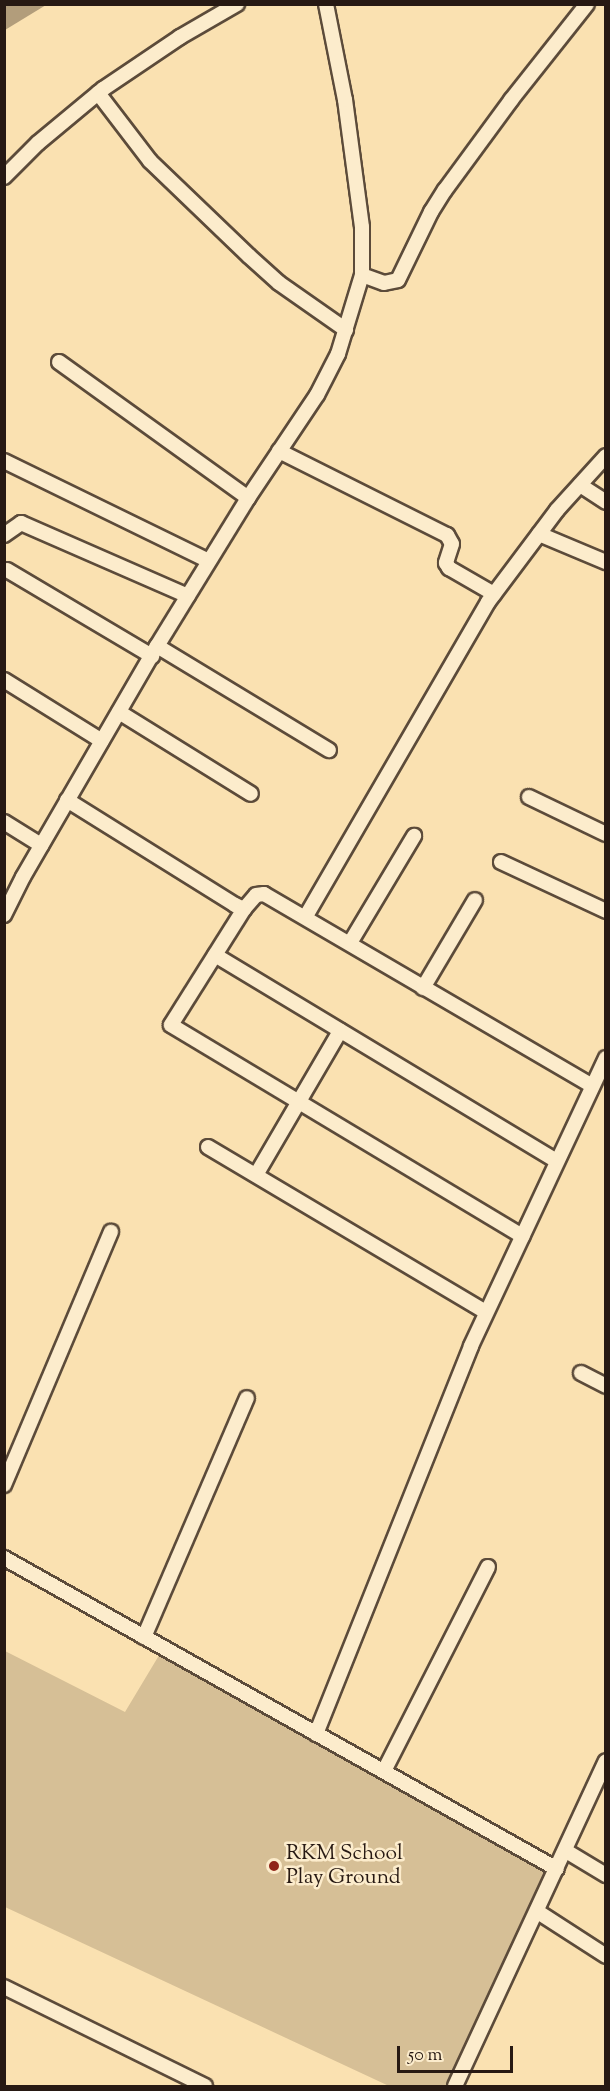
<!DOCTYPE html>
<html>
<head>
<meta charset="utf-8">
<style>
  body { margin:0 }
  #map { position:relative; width:610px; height:2091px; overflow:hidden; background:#fae1b1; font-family:"Sorts Mill Goudy",serif }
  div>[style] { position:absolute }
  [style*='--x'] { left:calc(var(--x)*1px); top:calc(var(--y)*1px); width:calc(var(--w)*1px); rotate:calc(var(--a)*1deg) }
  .green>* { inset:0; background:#d6bf96 }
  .water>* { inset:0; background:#b29d7b }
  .roads { filter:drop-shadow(2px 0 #5c4b3a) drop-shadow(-2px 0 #5c4b3a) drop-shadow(0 2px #5c4b3a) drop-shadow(0 -2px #5c4b3a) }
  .minor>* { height:14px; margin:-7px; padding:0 7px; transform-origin:7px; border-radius:7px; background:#fceccc }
  .dots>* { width:16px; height:16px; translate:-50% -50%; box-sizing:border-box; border:3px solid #fceccc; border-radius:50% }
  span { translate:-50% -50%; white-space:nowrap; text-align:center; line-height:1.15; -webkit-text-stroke:5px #fceccc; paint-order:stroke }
  .poi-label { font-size:21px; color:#271913 }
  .left { translate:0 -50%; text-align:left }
  .frame { position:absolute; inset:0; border:6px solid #271913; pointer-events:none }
  .scale { position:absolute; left:397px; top:2046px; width:116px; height:27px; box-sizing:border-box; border:3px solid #271913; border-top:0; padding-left:8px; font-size:18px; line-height:21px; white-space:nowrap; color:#271913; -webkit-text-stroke:4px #fceccc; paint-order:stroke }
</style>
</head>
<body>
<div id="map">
  <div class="green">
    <i style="clip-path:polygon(164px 1647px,465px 1828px,552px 1869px,448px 2086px,389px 2086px,5px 1907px,5px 1651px,125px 1712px)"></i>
  </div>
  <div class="water">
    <i style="clip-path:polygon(5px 4px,46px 4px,46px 5px,5px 30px)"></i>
  </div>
  <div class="roads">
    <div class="minor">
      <i style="--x:98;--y:93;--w:86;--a:52.6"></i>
      <i style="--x:150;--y:161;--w:137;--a:43.8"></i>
      <i style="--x:249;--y:256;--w:40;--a:42"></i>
      <i style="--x:279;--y:283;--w:82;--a:35"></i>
      <i style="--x:4;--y:177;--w:48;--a:-45"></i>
      <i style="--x:38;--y:143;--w:85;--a:-39.7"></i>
      <i style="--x:103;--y:89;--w:93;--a:-34"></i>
      <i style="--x:180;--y:37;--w:66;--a:-30.1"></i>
      <i style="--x:362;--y:275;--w:23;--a:20"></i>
      <i style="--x:384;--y:283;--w:14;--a:-12"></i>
      <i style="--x:398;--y:280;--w:76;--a:-64.1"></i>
      <i style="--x:431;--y:212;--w:26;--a:-58"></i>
      <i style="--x:445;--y:190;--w:112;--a:-53.7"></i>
      <i style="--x:511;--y:100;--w:122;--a:-51.6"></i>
      <i style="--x:59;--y:362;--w:233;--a:35.7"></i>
      <i style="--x:279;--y:451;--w:188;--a:26.6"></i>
      <i style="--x:447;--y:535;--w:10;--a:61"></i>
      <i style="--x:452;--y:544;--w:20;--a:108"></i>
      <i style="--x:446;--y:563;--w:6;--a:59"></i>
      <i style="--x:449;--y:568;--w:52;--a:30"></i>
      <i style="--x:4;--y:461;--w:228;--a:26"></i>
      <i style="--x:580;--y:485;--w:31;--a:33"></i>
      <i style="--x:539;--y:534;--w:73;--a:22.7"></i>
      <i style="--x:4;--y:535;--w:21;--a:-35"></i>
      <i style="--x:21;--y:523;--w:182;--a:23.6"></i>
      <i style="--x:7;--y:570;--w:169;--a:30.7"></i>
      <i style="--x:157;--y:646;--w:201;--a:31.2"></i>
      <i style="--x:4;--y:680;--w:115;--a:31.9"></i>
      <i style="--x:119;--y:712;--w:155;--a:31.8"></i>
      <i style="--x:529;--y:797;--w:85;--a:25.7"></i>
      <i style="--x:67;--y:800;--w:198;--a:32"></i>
      <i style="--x:235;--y:905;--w:10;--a:24"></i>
      <i style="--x:244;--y:909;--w:18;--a:-49"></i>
      <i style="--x:256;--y:895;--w:8;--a:-7"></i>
      <i style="--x:264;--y:894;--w:380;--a:30.3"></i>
      <i style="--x:4;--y:822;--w:44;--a:31.9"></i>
      <i style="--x:501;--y:862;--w:116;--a:25"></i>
      <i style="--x:244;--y:909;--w:137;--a:122.2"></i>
      <i style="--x:171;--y:1025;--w:410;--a:31"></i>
      <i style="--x:4;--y:915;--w:42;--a:-63.4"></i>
      <i style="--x:23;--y:877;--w:267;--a:-59.9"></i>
      <i style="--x:157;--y:646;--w:174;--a:-58.4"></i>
      <i style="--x:248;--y:498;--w:124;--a:-56.2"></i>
      <i style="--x:317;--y:395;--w:46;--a:-62.9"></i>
      <i style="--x:338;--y:354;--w:83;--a:-73.1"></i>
      <i style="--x:362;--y:275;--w:48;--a:-90"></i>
      <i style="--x:362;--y:227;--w:128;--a:-97.6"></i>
      <i style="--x:345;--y:100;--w:98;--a:-101.2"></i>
      <i style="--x:306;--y:916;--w:363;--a:-59.9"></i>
      <i style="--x:488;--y:602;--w:115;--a:-53.1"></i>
      <i style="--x:557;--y:510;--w:73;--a:-47.8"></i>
      <i style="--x:350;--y:943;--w:125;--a:-59.1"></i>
      <i style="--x:215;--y:955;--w:398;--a:31.1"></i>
      <i style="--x:423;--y:988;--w:102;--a:-59.4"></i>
      <i style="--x:208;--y:1147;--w:323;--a:30.7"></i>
      <i style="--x:256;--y:1175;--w:167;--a:-59.7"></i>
      <i style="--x:581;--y:1373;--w:28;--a:27"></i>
      <i style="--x:4;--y:1485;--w:275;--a:-67.1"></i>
      <i style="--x:4;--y:1558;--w:634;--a:29.35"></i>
      <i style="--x:144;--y:1637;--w:260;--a:-66.7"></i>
      <i style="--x:316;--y:1734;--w:418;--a:-68.2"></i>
      <i style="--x:471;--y:1346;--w:318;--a:-64.9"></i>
      <i style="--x:384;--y:1771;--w:229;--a:-63"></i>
      <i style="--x:566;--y:1851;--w:47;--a:31"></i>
      <i style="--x:538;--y:1912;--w:81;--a:32.9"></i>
      <i style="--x:4;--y:1987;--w:224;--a:26.2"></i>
      <i style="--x:455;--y:2086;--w:358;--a:-65.1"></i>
    </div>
  </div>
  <div class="dots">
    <i style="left:274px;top:1866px;background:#8f2418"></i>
  </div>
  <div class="poi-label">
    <span class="left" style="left:286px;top:1866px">RKM School<br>Play Ground</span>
  </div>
  <div class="frame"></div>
  <div class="scale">50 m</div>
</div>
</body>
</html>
